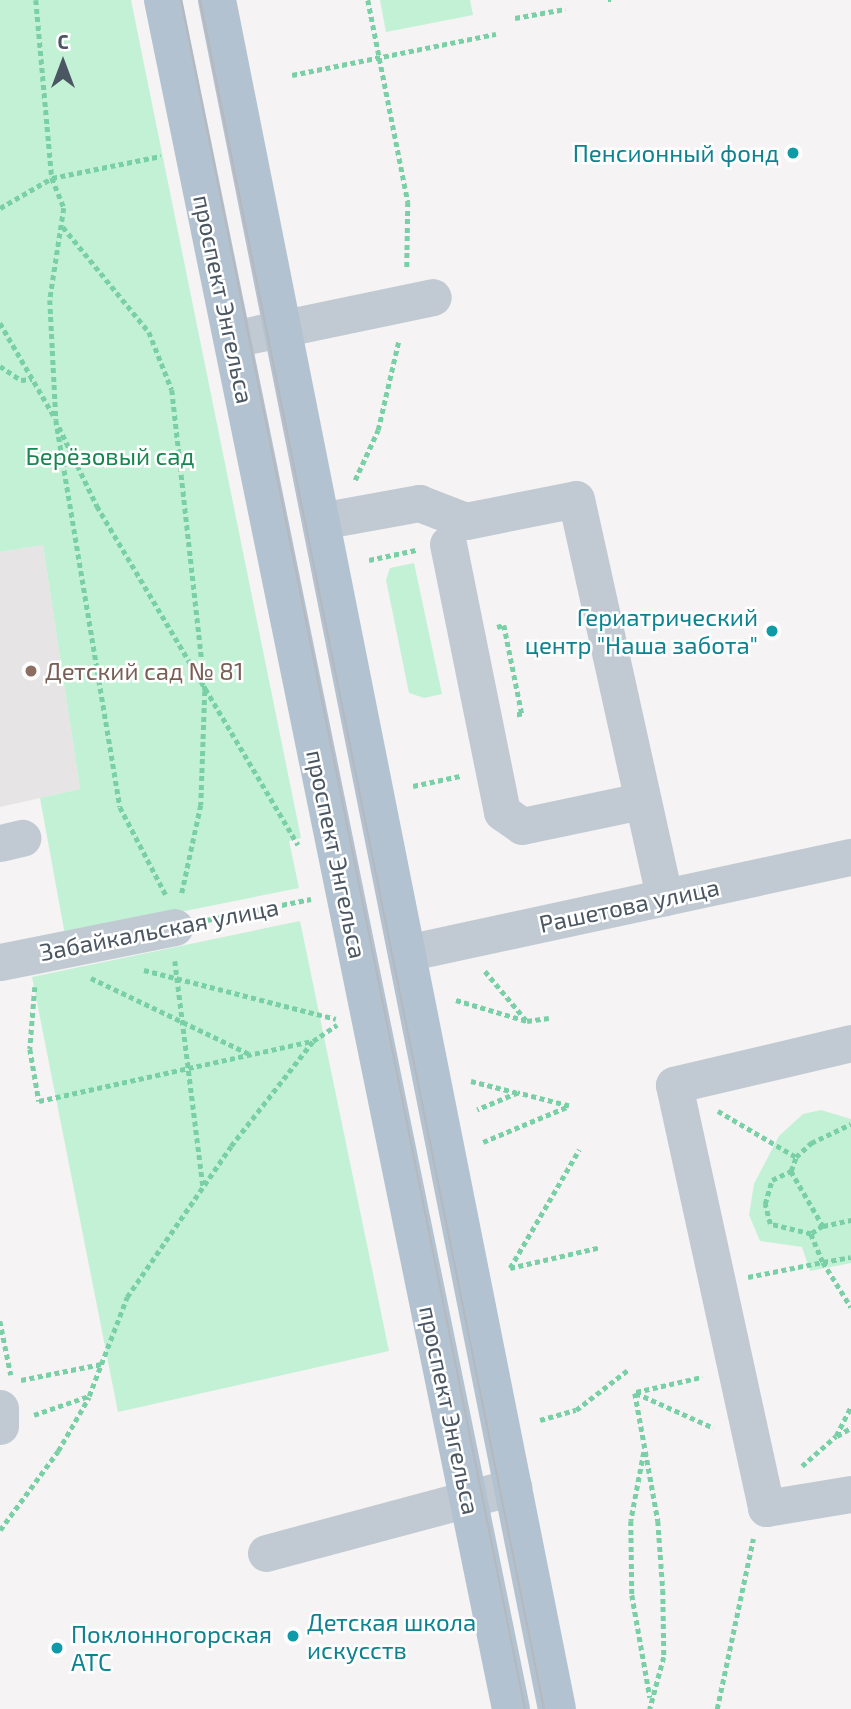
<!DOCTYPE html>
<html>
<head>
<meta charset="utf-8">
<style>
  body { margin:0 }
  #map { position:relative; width:851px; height:1709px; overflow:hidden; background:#f5f3f3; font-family:"Exo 2",sans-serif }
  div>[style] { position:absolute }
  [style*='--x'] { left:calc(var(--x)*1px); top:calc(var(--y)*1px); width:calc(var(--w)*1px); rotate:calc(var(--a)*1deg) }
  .education>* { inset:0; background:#e6e4e5 }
  .green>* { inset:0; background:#c3f1d5 }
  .path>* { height:4.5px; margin-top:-2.25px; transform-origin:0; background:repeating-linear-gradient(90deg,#7ad0a6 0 5px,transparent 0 8.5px) }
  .minor>* { height:37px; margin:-18.5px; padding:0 18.5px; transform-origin:18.5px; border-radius:18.5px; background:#c1cad2 }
  .major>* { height:38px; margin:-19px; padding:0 19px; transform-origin:19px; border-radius:19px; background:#b3c2d1 }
  .tram>* { height:2px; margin:-1px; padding:0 1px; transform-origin:1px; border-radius:1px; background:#b5b8bd }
  .dots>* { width:19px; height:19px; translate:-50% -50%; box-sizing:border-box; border:4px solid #fff; border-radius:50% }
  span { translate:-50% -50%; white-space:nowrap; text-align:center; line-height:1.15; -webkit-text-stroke:5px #fff; paint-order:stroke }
  .culture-label { font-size:24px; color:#0d838f }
  .right { translate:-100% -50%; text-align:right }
  .left { translate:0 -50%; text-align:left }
  .street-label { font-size:24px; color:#4a5661 }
  .park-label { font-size:24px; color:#17864f }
  .education-label { font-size:24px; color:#785e54 }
  .north { position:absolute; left:28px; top:28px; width:70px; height:70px; -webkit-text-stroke:5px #fff; paint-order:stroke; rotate:0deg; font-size:19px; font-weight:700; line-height:28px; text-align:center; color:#4a5661 }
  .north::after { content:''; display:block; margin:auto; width:24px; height:32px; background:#4a5661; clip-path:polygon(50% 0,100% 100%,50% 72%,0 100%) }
</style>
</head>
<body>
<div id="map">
  <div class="education">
    <i style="clip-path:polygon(43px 545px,80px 789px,0 807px,0 552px)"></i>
  </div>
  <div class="green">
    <i style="clip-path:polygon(0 0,131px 0,301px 838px,289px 841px,299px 888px,65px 935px,40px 798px,80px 789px,43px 545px,0 552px)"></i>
    <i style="clip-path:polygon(380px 0,470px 0,473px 15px,386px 32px)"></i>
    <i style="clip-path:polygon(414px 563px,442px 694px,424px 698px,409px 693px,386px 580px,390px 568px)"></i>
    <i style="clip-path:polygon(300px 921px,389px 1351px,118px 1412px,32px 977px)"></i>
    <i style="clip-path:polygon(821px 1110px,851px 1119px,851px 1263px,810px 1271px,802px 1247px,760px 1241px,749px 1215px,754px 1184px,779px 1136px,803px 1114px)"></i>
  </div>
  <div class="path">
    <i style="--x:36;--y:0;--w:179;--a:84.9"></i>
    <i style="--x:52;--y:178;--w:32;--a:68"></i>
    <i style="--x:64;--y:208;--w:93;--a:98.7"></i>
    <i style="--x:50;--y:300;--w:120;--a:87.1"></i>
    <i style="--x:56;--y:420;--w:392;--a:80.6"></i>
    <i style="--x:120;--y:807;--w:99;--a:62.4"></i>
    <i style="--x:368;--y:0;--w:206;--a:78.8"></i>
    <i style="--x:408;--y:202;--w:66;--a:90.9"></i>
    <i style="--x:608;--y:0;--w:3;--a:0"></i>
    <i style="--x:515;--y:18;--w:51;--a:-10.2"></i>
    <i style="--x:292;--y:75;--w:208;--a:-11.4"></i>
    <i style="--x:0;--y:208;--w:60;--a:-30"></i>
    <i style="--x:52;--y:178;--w:111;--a:-11.4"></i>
    <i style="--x:63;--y:227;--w:136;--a:50.7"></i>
    <i style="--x:149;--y:332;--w:62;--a:68.4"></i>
    <i style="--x:172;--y:390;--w:303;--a:83.7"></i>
    <i style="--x:205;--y:691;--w:114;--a:92"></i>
    <i style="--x:201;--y:805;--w:90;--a:102.2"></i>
    <i style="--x:0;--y:323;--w:108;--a:59.9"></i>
    <i style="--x:0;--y:366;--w:25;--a:34"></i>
    <i style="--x:21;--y:380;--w:11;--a:-5"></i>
    <i style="--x:59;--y:427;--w:88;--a:64.3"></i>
    <i style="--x:97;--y:506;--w:394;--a:59.3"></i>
    <i style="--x:355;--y:480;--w:55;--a:-65.3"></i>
    <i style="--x:378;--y:430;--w:93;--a:-77"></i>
    <i style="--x:369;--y:560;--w:48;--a:-12"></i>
    <i style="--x:497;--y:627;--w:7;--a:-16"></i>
    <i style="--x:504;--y:625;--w:91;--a:78.6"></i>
    <i style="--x:522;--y:714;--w:6;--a:171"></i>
    <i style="--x:413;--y:786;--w:48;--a:-12"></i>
    <i style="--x:207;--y:920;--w:106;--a:-11.4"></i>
    <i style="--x:175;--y:961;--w:227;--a:82.9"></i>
    <i style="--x:144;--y:970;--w:198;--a:14.3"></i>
    <i style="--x:485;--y:971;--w:64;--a:50.1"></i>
    <i style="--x:91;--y:978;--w:178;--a:25.6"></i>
    <i style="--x:35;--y:987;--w:62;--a:94.6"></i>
    <i style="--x:30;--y:1049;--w:53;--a:80.2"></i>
    <i style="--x:39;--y:1101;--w:280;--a:-12.4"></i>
    <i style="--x:456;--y:1000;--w:74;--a:16.5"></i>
    <i style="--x:527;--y:1021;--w:22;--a:-8"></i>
    <i style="--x:471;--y:1081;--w:49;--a:14.3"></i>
    <i style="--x:518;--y:1093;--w:44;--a:157.5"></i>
    <i style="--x:718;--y:1111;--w:91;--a:30.5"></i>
    <i style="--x:483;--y:1142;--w:93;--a:-22.7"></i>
    <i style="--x:569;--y:1106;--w:53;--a:-165.7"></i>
    <i style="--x:791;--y:1171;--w:64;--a:59.8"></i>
    <i style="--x:823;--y:1226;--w:29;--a:-12"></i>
    <i style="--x:823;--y:1226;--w:14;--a:146"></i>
    <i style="--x:811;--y:1234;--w:30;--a:67"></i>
    <i style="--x:823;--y:1262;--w:28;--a:-10"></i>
    <i style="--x:811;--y:1234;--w:42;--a:-166.3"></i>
    <i style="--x:770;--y:1224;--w:21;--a:-104"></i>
    <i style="--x:765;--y:1204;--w:25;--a:-74"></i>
    <i style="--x:772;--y:1180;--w:21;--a:-25"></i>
    <i style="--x:791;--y:1171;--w:15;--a:-70"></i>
    <i style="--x:796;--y:1157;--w:21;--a:-43"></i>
    <i style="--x:811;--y:1143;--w:44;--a:-25.4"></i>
    <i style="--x:510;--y:1268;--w:137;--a:-59.7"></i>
    <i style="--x:510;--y:1268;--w:93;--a:-13"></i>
    <i style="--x:748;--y:1277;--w:76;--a:-11.3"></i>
    <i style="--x:823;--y:1262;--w:53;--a:58.1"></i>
    <i style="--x:0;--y:1321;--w:55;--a:78.5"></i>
    <i style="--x:21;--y:1380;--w:82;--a:-11.3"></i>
    <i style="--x:636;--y:1392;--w:68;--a:-12.8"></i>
    <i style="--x:635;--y:1393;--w:130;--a:79.8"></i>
    <i style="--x:658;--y:1521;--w:69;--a:85.9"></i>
    <i style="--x:663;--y:1590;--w:67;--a:89.1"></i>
    <i style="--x:664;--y:1657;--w:54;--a:105.1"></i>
    <i style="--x:636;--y:1393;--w:85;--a:24.2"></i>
    <i style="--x:34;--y:1415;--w:58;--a:-19.1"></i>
    <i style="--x:89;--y:1396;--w:106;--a:-69"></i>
    <i style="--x:127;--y:1297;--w:183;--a:-55.4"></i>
    <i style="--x:231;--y:1146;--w:133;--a:-52"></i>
    <i style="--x:313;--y:1041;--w:29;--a:-34"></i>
    <i style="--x:540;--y:1420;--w:37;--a:-16"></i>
    <i style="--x:576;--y:1410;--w:67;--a:-37.7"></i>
    <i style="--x:837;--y:1436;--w:16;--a:-30"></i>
    <i style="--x:644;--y:1452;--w:70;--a:100.7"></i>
    <i style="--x:631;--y:1521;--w:74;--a:89.2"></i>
    <i style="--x:632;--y:1595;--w:104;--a:80"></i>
    <i style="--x:802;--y:1466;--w:45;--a:-41.4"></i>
    <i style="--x:836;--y:1436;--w:33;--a:-63"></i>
    <i style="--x:0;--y:1530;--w:98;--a:-53.7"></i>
    <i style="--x:58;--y:1451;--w:62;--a:-60.1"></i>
    <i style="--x:717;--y:1709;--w:174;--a:-78"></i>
  </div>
  <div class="minor">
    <i style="--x:232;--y:339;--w:205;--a:-11.8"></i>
    <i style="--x:320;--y:521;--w:101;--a:-10.3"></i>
    <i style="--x:419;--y:503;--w:50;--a:21"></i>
    <i style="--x:466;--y:521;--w:112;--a:-11.3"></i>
    <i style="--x:576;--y:499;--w:408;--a:77.5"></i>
    <i style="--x:448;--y:544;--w:273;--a:78.6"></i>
    <i style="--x:502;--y:812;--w:24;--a:35"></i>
    <i style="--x:522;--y:826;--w:122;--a:-11.9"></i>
    <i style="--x:0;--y:843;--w:23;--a:-13"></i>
    <i style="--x:406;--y:953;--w:455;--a:-12.2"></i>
    <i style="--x:0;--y:962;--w:178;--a:-11.3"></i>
    <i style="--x:851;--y:1043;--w:182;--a:166.7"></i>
    <i style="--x:674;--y:1085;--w:433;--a:77.7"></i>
    <i style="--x:766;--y:1508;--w:86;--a:-9.4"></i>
    <i style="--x:0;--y:1408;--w:18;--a:90"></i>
    <i style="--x:266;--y:1553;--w:256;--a:-15"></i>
  </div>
  <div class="major">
    <i style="--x:163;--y:0;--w:1744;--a:78.49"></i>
    <i style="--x:217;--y:0;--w:1742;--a:78.75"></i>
  </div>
  <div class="tram">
    <i style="--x:181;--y:0;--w:1743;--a:78.62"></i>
    <i style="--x:200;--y:0;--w:1743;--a:78.62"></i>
  </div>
  <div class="dots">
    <i style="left:793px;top:153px;background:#0f9aa8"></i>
    <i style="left:772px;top:631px;background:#0f9aa8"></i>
    <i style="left:31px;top:671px;background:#8d6e63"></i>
    <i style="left:293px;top:1636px;background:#0f9aa8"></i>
    <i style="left:57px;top:1648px;background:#0f9aa8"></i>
  </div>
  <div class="culture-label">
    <span class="right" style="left:779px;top:153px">Пенсионный фонд</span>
    <span class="right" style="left:758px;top:631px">Гериатрический<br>центр "Наша забота"</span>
    <span class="left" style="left:307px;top:1636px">Детская школа<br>искусств</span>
    <span class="left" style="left:71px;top:1648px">Поклонногорская<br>АТС</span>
  </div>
  <div class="street-label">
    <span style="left:224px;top:299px;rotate:78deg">проспект Энгельса</span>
    <span style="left:337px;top:854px;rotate:78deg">проспект Энгельса</span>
    <span style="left:629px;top:905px;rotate:-12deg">Рашетова улица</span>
    <span style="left:159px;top:929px;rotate:-11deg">Забайкальская улица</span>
    <span style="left:450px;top:1410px;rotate:78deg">проспект Энгельса</span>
  </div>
  <div class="park-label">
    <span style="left:110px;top:456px">Берёзовый сад</span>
  </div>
  <div class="education-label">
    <span class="left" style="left:45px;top:671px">Детский сад № 81</span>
  </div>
  <div class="north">С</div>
</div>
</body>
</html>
